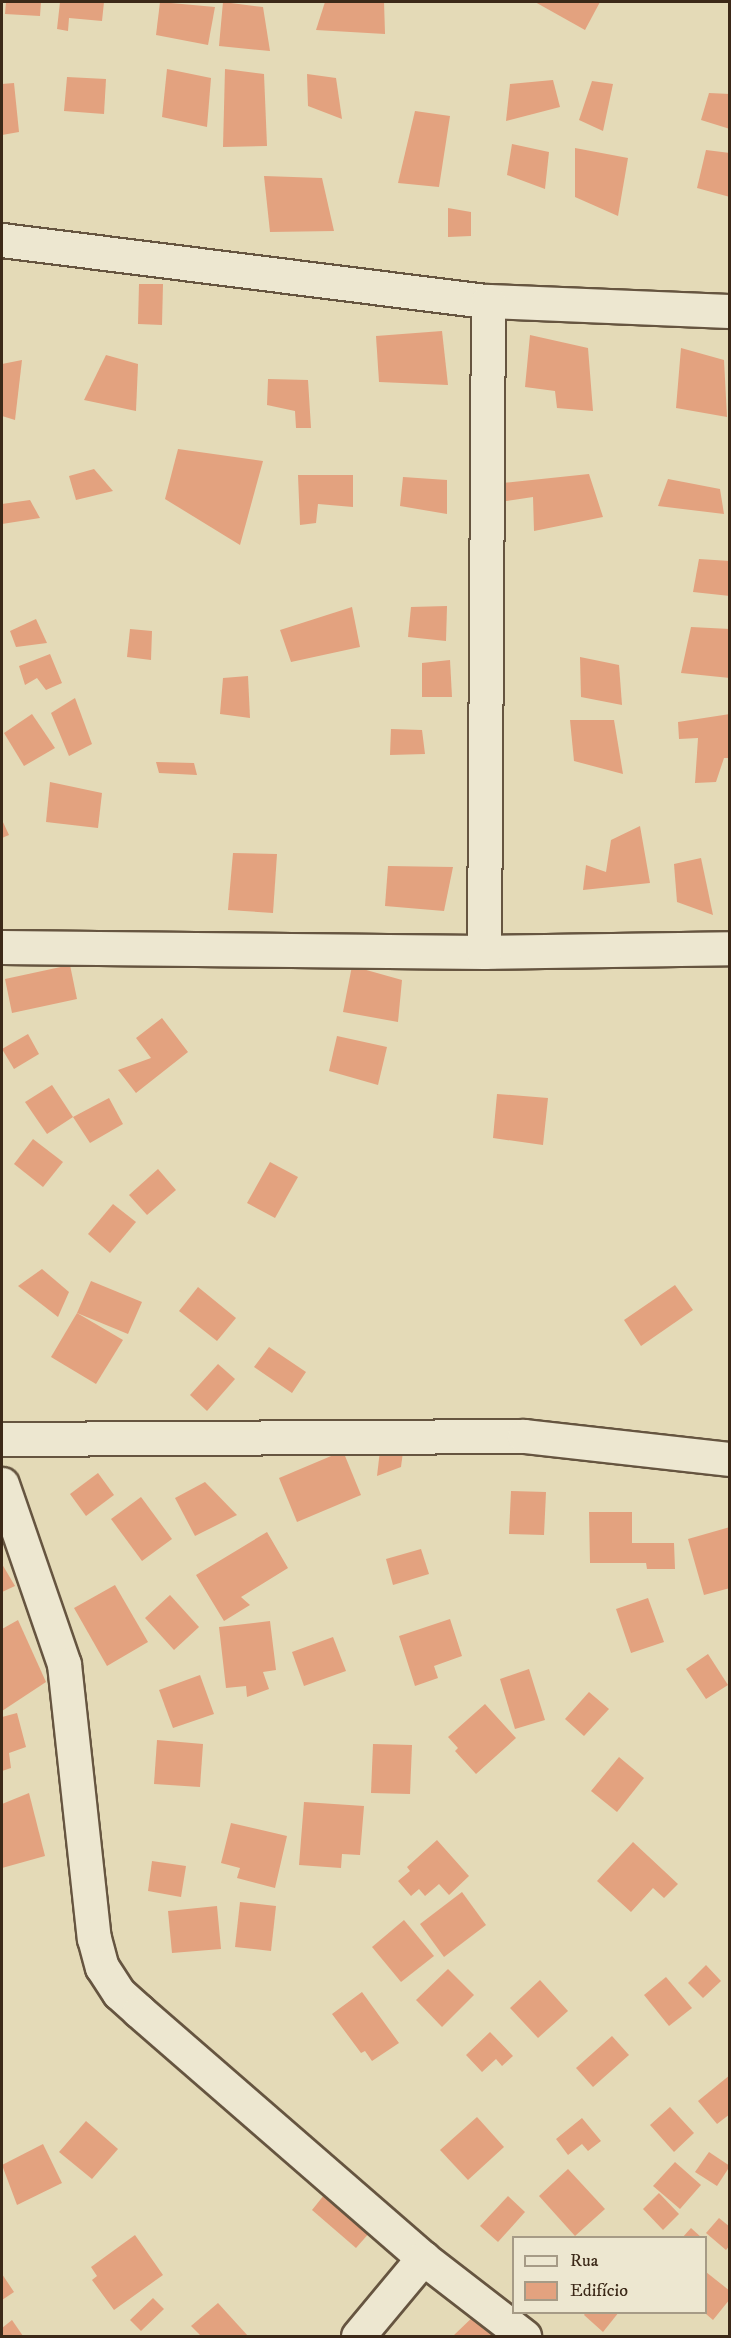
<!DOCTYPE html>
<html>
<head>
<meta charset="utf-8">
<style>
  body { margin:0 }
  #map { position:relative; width:731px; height:2338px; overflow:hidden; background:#e4dab7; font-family:"IM FELL DW Pica",serif }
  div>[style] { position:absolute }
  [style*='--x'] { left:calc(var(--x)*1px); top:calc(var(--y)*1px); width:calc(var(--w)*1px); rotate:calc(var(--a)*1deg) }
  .building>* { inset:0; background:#e3a27f }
  .roads { filter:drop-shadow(2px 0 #665540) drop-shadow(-2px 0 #665540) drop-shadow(0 2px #665540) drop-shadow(0 -2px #665540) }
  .minor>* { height:33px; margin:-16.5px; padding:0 16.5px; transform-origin:16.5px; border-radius:16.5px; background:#ede7d0 }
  span { translate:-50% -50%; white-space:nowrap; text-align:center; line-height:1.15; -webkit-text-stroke:4.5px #ede7d0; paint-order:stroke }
  .frame { position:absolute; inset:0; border:3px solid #3c2918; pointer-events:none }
  .legend { position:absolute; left:512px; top:2236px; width:195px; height:78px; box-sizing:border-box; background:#ede7d0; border:2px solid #a69b86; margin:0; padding:8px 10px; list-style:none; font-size:18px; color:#3c2918 }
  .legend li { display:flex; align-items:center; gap:12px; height:30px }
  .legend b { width:30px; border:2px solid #a69b86 }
</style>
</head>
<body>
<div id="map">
  <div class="building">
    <i style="clip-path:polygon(6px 2px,41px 2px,40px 16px,5px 14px)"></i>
    <i style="clip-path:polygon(60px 2px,104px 2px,102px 21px,69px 18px,68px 31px,57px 29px)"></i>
    <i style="clip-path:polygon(160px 2px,215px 7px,208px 45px,156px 35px)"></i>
    <i style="clip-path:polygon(223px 2px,263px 7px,270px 51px,219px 46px)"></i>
    <i style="clip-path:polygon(325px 2px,384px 2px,385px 34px,316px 30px)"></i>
    <i style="clip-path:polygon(535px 2px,600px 2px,585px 30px)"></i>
    <i style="clip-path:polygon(167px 69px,211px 78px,207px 127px,162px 117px)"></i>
    <i style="clip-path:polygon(225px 69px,264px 74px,267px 146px,223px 147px)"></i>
    <i style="clip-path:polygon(307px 74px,336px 78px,342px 119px,308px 106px)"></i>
    <i style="clip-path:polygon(67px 77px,106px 79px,104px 114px,64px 111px)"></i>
    <i style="clip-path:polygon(553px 80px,560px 107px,506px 121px,510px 84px)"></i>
    <i style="clip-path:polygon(592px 81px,613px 84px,603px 131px,579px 120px)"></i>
    <i style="clip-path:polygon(14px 83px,19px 132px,2px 135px,2px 84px)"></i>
    <i style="clip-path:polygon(709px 93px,730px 94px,730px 129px,701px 120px)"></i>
    <i style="clip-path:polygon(415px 111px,450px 116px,439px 187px,398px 183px)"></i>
    <i style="clip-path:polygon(512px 144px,549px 152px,545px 189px,507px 175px)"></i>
    <i style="clip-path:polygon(575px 148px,628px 158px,618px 216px,575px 197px)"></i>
    <i style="clip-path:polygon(706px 150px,730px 153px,730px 197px,697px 188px)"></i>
    <i style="clip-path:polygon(264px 176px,322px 178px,334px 231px,270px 232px)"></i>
    <i style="clip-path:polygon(448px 208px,471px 212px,471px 236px,448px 237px)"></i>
    <i style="clip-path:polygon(139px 284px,163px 284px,162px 325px,138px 324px)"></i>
    <i style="clip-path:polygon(442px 331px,448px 385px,379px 382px,376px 336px)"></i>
    <i style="clip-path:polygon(530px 335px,588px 348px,593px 411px,557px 408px,555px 391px,525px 387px)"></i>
    <i style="clip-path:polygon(681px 348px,724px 360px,727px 417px,676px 408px)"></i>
    <i style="clip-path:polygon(106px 355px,138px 364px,136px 411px,84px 400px)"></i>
    <i style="clip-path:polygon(22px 360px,15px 420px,2px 416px,2px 364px)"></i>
    <i style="clip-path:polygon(268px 379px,308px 380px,311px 428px,296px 428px,295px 411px,267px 405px)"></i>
    <i style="clip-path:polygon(178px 449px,263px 461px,240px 545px,165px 499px)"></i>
    <i style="clip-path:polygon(94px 469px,113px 491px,76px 500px,69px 476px)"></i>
    <i style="clip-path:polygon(589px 474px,603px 517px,534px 531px,533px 497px,499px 502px,502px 483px)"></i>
    <i style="clip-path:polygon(298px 475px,353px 475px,353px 507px,318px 504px,316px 523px,300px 525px)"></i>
    <i style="clip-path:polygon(403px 477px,447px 480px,447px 514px,400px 506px)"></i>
    <i style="clip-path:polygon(668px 479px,720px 489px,724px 514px,658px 506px)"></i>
    <i style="clip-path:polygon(30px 500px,40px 518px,2px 524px,2px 504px)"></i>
    <i style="clip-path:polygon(699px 559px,730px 561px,730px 596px,693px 592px)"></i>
    <i style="clip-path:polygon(447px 606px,446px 641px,408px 637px,411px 607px)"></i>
    <i style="clip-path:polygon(352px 607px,360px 647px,291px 662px,280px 630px)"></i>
    <i style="clip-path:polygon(36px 619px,47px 643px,16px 647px,10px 631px)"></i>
    <i style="clip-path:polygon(691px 627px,730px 629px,730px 678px,681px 673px)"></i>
    <i style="clip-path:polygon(130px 629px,152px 631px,151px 660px,127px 657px)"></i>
    <i style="clip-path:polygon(50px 654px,62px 683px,46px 690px,37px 678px,25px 685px,19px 666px)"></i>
    <i style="clip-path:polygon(580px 657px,619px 665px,622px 705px,581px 697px)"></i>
    <i style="clip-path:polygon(450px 660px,452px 697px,422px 697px,422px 663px)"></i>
    <i style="clip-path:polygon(248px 676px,250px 718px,220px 714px,223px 678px)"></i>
    <i style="clip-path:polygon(75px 698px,92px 744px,69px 756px,51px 713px)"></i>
    <i style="clip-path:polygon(32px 714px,55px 748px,24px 766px,4px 733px)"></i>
    <i style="clip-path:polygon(730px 714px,730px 758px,724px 758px,716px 782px,695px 783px,698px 738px,679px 739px,678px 722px)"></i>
    <i style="clip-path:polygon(570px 720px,614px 720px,623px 774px,574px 761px)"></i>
    <i style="clip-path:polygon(391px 729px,422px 730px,425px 754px,390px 755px)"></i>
    <i style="clip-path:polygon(156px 762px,194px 763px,197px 775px,159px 773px)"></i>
    <i style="clip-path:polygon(50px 782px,102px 793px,98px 828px,46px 822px)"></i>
    <i style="clip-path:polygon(2px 820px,9px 835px,2px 838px)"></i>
    <i style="clip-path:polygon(640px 826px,650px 883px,583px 890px,586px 865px,606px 872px,611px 840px)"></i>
    <i style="clip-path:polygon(233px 853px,277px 854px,273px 913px,228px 910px)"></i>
    <i style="clip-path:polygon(701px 858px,713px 915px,677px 902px,674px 864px)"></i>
    <i style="clip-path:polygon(388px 866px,453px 867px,444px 911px,385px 906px)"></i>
    <i style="clip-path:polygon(70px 965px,77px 999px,12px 1013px,5px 979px)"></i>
    <i style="clip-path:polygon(352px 966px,402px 980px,398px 1022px,343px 1012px)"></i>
    <i style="clip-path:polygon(162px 1018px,188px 1052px,136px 1093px,118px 1070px,151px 1058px,136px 1038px)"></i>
    <i style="clip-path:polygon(28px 1034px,39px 1054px,14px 1069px,2px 1049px)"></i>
    <i style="clip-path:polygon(337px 1036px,387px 1047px,378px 1085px,329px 1071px)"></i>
    <i style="clip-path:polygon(52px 1085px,73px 1117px,47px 1134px,25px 1102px)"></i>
    <i style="clip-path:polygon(497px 1094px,548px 1098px,543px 1145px,493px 1138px)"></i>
    <i style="clip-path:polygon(109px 1098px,123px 1124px,90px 1143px,73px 1117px)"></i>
    <i style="clip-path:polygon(33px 1139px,63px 1162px,43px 1187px,14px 1164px)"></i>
    <i style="clip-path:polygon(270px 1162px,298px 1177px,275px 1218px,247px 1203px)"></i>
    <i style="clip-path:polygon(158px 1169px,176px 1190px,147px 1215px,129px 1195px)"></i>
    <i style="clip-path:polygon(113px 1204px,136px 1222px,110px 1253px,88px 1234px)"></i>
    <i style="clip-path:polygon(42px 1269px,69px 1292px,58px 1317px,18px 1286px)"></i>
    <i style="clip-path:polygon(91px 1281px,142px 1302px,128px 1334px,77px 1313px)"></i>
    <i style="clip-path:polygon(675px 1285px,693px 1310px,641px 1346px,624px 1320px)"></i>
    <i style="clip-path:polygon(198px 1287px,236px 1318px,217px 1341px,179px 1311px)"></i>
    <i style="clip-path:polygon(77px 1313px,123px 1340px,96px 1384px,51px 1357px)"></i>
    <i style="clip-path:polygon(269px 1347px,306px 1372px,292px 1393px,254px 1367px)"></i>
    <i style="clip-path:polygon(218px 1364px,235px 1379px,207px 1411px,190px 1395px)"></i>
    <i style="clip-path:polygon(381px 1442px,404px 1444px,401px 1467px,377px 1476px)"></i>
    <i style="clip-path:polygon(343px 1451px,361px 1495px,297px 1522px,279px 1478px)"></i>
    <i style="clip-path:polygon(98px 1473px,114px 1495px,86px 1516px,70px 1494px)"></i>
    <i style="clip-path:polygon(205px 1482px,237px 1515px,195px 1536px,175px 1498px)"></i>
    <i style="clip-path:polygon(511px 1491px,546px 1492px,544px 1535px,509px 1534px)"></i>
    <i style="clip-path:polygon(141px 1497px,172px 1539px,142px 1561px,111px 1519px)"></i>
    <i style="clip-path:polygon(589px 1512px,632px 1512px,632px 1543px,674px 1543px,675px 1569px,647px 1569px,646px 1563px,590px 1563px)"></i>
    <i style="clip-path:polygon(730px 1527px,730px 1588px,704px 1595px,688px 1539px)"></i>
    <i style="clip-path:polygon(267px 1532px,288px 1568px,241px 1597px,250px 1605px,224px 1621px,196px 1575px)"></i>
    <i style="clip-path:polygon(421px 1549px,429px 1574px,393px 1585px,386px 1559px)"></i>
    <i style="clip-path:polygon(2px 1564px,15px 1586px,2px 1592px)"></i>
    <i style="clip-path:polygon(115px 1585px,148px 1642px,107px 1666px,74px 1608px)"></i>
    <i style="clip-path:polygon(170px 1595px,199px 1627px,174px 1650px,145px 1618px)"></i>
    <i style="clip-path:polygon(648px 1598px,664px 1642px,631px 1653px,616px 1609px)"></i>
    <i style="clip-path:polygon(450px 1619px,462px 1656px,434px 1666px,438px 1678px,415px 1686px,399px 1636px)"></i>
    <i style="clip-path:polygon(18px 1620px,46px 1682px,2px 1711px,2px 1629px)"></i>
    <i style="clip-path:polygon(270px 1621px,276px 1670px,263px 1672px,269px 1689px,247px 1697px,246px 1686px,226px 1688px,219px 1627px)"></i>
    <i style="clip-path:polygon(333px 1637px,346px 1671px,304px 1686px,292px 1652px)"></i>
    <i style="clip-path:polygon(708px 1654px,728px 1685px,706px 1699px,686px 1669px)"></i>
    <i style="clip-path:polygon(529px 1669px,545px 1720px,515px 1729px,500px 1679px)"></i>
    <i style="clip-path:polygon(200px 1675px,214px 1714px,173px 1728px,159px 1690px)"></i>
    <i style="clip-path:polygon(589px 1692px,609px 1709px,584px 1736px,565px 1719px)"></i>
    <i style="clip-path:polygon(485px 1704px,516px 1738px,476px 1774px,455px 1751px,458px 1748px,448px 1737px)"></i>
    <i style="clip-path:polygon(17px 1713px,26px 1747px,9px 1753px,11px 1768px,2px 1771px,2px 1717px)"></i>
    <i style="clip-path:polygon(157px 1740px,203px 1744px,200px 1787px,154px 1784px)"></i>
    <i style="clip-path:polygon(373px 1744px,412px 1745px,410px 1794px,371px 1793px)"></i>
    <i style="clip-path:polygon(619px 1757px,644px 1778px,617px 1812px,591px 1791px)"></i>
    <i style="clip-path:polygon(29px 1793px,45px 1856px,2px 1868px,2px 1804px)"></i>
    <i style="clip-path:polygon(304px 1802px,364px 1806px,360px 1855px,342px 1854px,341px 1868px,299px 1865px)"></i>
    <i style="clip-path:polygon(231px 1823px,287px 1836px,275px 1888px,237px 1878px,240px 1868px,221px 1863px)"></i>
    <i style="clip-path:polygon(437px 1840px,469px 1876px,449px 1895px,439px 1884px,425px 1896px,419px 1889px,411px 1896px,398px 1881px,410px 1871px,407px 1867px)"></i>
    <i style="clip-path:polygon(633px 1842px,678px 1884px,664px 1898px,653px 1888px,631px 1912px,597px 1881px)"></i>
    <i style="clip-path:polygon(152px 1861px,186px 1866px,181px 1897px,148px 1891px)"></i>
    <i style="clip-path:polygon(462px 1892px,486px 1925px,444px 1957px,420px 1924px)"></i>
    <i style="clip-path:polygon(240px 1902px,276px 1906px,271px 1951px,235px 1947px)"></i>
    <i style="clip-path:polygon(217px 1906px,221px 1949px,172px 1953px,168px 1911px)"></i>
    <i style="clip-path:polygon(404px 1920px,434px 1956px,401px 1982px,372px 1947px)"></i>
    <i style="clip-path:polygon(706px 1965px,721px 1981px,703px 1998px,688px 1983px)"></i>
    <i style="clip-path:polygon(448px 1969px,474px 1995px,442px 2027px,416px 2000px)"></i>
    <i style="clip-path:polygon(666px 1977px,692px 2008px,669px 2026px,644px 1995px)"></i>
    <i style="clip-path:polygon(540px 1980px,568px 2011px,538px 2038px,510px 2008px)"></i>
    <i style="clip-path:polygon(362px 1992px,399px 2043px,372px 2061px,365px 2051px,361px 2053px,332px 2014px)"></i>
    <i style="clip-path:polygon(490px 2032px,513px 2056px,502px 2066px,496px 2059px,482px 2072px,466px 2055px)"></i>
    <i style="clip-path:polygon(612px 2036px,629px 2055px,593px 2087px,576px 2068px)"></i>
    <i style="clip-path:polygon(730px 2075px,730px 2114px,717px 2124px,698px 2101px)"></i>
    <i style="clip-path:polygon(670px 2107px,694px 2133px,674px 2152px,650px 2125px)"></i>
    <i style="clip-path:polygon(477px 2117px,504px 2147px,468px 2180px,440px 2150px)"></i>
    <i style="clip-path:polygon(582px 2118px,601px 2141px,588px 2151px,582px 2144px,568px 2155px,556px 2139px)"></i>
    <i style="clip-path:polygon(86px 2121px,118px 2149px,92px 2179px,59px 2152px)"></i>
    <i style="clip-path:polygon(43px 2144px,62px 2183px,17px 2205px,2px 2165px)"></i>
    <i style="clip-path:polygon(709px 2152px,730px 2166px,717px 2186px,695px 2172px)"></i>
    <i style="clip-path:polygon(675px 2162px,701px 2185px,680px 2209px,653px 2186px)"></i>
    <i style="clip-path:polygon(568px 2169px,605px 2209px,575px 2236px,539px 2196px)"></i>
    <i style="clip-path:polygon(333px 2184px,378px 2223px,356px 2248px,312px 2210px)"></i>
    <i style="clip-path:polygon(659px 2193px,679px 2214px,663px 2230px,643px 2209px)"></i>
    <i style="clip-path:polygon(508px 2196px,525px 2212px,498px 2242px,480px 2226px)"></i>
    <i style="clip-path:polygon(719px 2218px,730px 2227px,730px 2245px,726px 2250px,706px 2233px)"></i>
    <i style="clip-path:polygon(691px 2228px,702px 2238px,682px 2238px)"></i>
    <i style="clip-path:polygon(135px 2235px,163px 2275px,114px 2310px,92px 2280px,97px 2276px,91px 2267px)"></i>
    <i style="clip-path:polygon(706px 2272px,730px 2291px,730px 2299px,713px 2320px,706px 2314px)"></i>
    <i style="clip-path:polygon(2px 2274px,14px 2292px,2px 2300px)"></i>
    <i style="clip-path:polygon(153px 2298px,164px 2309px,141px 2331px,130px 2320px)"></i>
    <i style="clip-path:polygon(218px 2303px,248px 2336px,201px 2336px,191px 2326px)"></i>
    <i style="clip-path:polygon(478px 2312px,501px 2336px,453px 2336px)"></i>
    <i style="clip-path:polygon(586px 2312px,619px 2312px,603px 2332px,584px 2315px)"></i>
    <i style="clip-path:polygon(12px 2320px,23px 2336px,2px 2336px,2px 2328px)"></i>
  </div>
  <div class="roads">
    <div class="minor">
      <i style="--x:2;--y:240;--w:490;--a:7.2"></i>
      <i style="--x:488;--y:301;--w:242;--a:2.4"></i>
      <i style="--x:2;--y:947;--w:482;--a:0.6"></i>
      <i style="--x:484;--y:952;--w:246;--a:-0.9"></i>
      <i style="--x:484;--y:952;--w:651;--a:-89.65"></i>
      <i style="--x:2;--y:1439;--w:522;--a:-0.33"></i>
      <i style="--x:524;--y:1436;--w:207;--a:6.4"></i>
      <i style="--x:2;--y:1484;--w:190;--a:71"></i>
      <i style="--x:64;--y:1664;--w:276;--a:83.8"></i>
      <i style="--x:94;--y:1938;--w:30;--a:75"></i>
      <i style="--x:102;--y:1967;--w:31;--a:57"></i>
      <i style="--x:119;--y:1993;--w:27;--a:42"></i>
      <i style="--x:139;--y:2011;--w:376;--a:41"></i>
      <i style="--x:423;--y:2258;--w:128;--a:37.7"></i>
      <i style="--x:358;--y:2336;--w:102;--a:-50.2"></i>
    </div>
  </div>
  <div class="frame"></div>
  <ul class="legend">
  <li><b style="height:8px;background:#ede7d0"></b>Rua</li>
  <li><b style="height:16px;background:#e3a27f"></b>Edifício</li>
  </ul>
</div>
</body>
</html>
